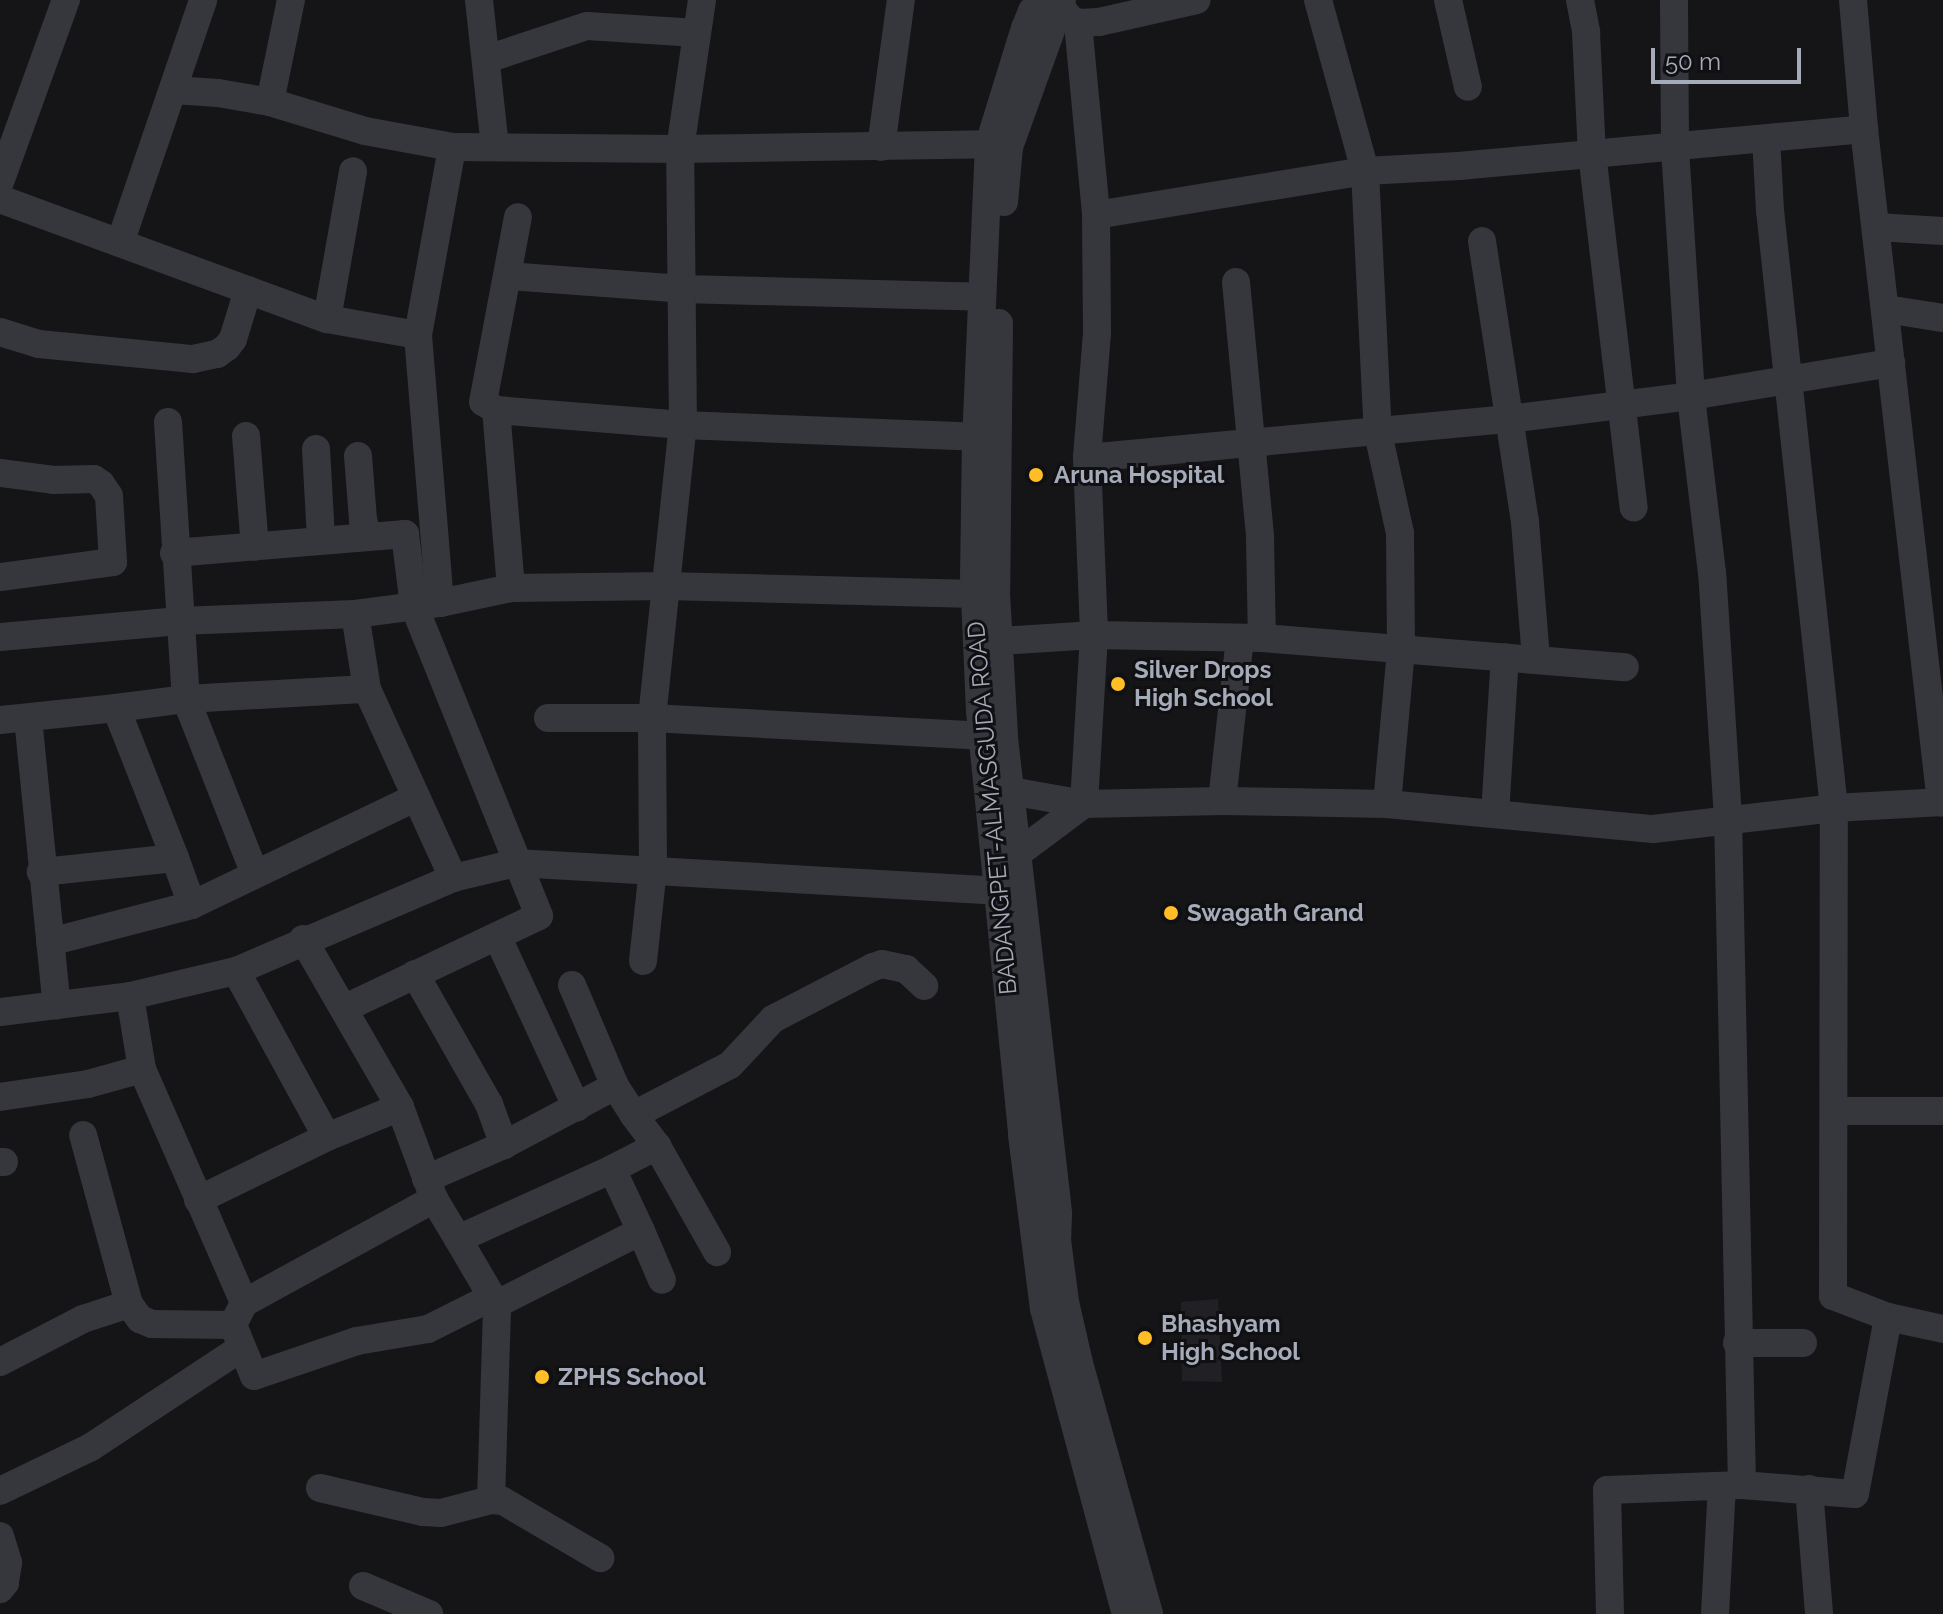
<!DOCTYPE html>
<html>
<head>
<meta charset="utf-8">
<style>
  body { margin:0 }
  #map { position:relative; width:1943px; height:1614px; overflow:hidden; background:#151518; font-family:Raleway,sans-serif }
  div>[style] { position:absolute }
  [style*='--x'] { left:calc(var(--x)*1px); top:calc(var(--y)*1px); width:calc(var(--w)*1px); rotate:calc(var(--a)*1deg) }
  .built>* { inset:0; background:#212125 }
  .minor>* { height:28px; margin:-14px; padding:0 14px; transform-origin:14px; border-radius:14px; background:#36373d }
  .dots>* { width:22px; height:22px; translate:-50% -50%; box-sizing:border-box; border:4px solid #101013; border-radius:50% }
  span { translate:-50% -50%; white-space:nowrap; text-align:center; line-height:1.15; -webkit-text-stroke:6px #101013; paint-order:stroke }
  .poi-label { font-size:24px; color:#a6abb9; font-weight:700 }
  .left { translate:0 -50%; text-align:left }
  .street-label { font-size:24px; color:#a6abb9 }
  .scale { position:absolute; left:1651px; top:48px; width:150px; height:36px; box-sizing:border-box; border:4px solid #a6abb9; border-top:0; padding-left:10px; font-size:24px; line-height:28px; white-space:nowrap; color:#a6abb9; -webkit-text-stroke:6px #101013; paint-order:stroke }
</style>
</head>
<body>
<div id="map">
  <div class="built">
    <i style="clip-path:polygon(1218px 1299px,1222px 1382px,1182px 1381px,1181px 1302px)"></i>
  </div>
  <div class="minor">
    <i style="--x:479;--y:0;--w:148;--a:83.8"></i>
    <i style="--x:1042;--y:0;--w:15;--a:132"></i>
    <i style="--x:1032;--y:11;--w:18;--a:112"></i>
    <i style="--x:1025;--y:28;--w:121;--a:107.2"></i>
    <i style="--x:989;--y:144;--w:293;--a:92.5"></i>
    <i style="--x:976;--y:437;--w:137;--a:90.8"></i>
    <i style="--x:974;--y:574;--w:137;--a:87.5"></i>
    <i style="--x:980;--y:711;--w:426;--a:84.3"></i>
    <i style="--x:1022;--y:1135;--w:175;--a:82.8"></i>
    <i style="--x:1044;--y:1309;--w:316;--a:75"></i>
    <i style="--x:1056;--y:0;--w:22;--a:54"></i>
    <i style="--x:1069;--y:18;--w:10;--a:29"></i>
    <i style="--x:1078;--y:23;--w:193;--a:84.6"></i>
    <i style="--x:1096;--y:215;--w:118;--a:89.5"></i>
    <i style="--x:1097;--y:333;--w:125;--a:94.6"></i>
    <i style="--x:1087;--y:458;--w:177;--a:87.7"></i>
    <i style="--x:1094;--y:635;--w:169;--a:93.4"></i>
    <i style="--x:1318;--y:0;--w:177;--a:74.6"></i>
    <i style="--x:1365;--y:171;--w:262;--a:87.2"></i>
    <i style="--x:1378;--y:433;--w:102;--a:77.6"></i>
    <i style="--x:1400;--y:533;--w:117;--a:89.5"></i>
    <i style="--x:1401;--y:650;--w:155;--a:95.2"></i>
    <i style="--x:1448;--y:0;--w:89;--a:77.1"></i>
    <i style="--x:1580;--y:0;--w:33;--a:79"></i>
    <i style="--x:1586;--y:32;--w:121;--a:87.2"></i>
    <i style="--x:1592;--y:153;--w:357;--a:83.3"></i>
    <i style="--x:1853;--y:0;--w:129;--a:85.1"></i>
    <i style="--x:1864;--y:129;--w:678;--a:83.48"></i>
    <i style="--x:1078;--y:23;--w:21;--a:-3"></i>
    <i style="--x:1099;--y:22;--w:100;--a:-12.7"></i>
    <i style="--x:487;--y:59;--w:105;--a:-18.3"></i>
    <i style="--x:587;--y:26;--w:110;--a:3.6"></i>
    <i style="--x:173;--y:90;--w:45;--a:3.8"></i>
    <i style="--x:218;--y:93;--w:53;--a:9.8"></i>
    <i style="--x:270;--y:102;--w:99;--a:17"></i>
    <i style="--x:365;--y:131;--w:88;--a:10.4"></i>
    <i style="--x:452;--y:147;--w:228;--a:0.5"></i>
    <i style="--x:680;--y:149;--w:309;--a:-0.9"></i>
    <i style="--x:270;--y:102;--w:104;--a:-78.4"></i>
    <i style="--x:881;--y:147;--w:148;--a:-82.3"></i>
    <i style="--x:0;--y:182;--w:194;--a:-70.1"></i>
    <i style="--x:0;--y:199;--w:348;--a:20.2"></i>
    <i style="--x:327;--y:319;--w:92;--a:10"></i>
    <i style="--x:1004;--y:202;--w:55;--a:-84.8"></i>
    <i style="--x:1009;--y:147;--w:156;--a:-70.2"></i>
    <i style="--x:1096;--y:215;--w:273;--a:-9.3"></i>
    <i style="--x:1365;--y:171;--w:94;--a:-3"></i>
    <i style="--x:1459;--y:166;--w:407;--a:-5.2"></i>
    <i style="--x:1877;--y:227;--w:66;--a:3.5"></i>
    <i style="--x:1482;--y:241;--w:284;--a:81.3"></i>
    <i style="--x:1525;--y:522;--w:136;--a:85.4"></i>
    <i style="--x:120;--y:243;--w:257;--a:-71.1"></i>
    <i style="--x:507;--y:276;--w:176;--a:4.2"></i>
    <i style="--x:683;--y:289;--w:298;--a:1.5"></i>
    <i style="--x:1236;--y:282;--w:257;--a:84.6"></i>
    <i style="--x:1260;--y:538;--w:100;--a:88.9"></i>
    <i style="--x:1886;--y:309;--w:58;--a:9"></i>
    <i style="--x:327;--y:319;--w:150;--a:-80"></i>
    <i style="--x:999;--y:323;--w:270;--a:90.6"></i>
    <i style="--x:996;--y:593;--w:145;--a:86.8"></i>
    <i style="--x:1004;--y:738;--w:479;--a:83.5"></i>
    <i style="--x:1058;--y:1214;--w:26;--a:92"></i>
    <i style="--x:1057;--y:1240;--w:63;--a:82.6"></i>
    <i style="--x:1065;--y:1302;--w:63;--a:77.1"></i>
    <i style="--x:1079;--y:1363;--w:261;--a:74.4"></i>
    <i style="--x:0;--y:332;--w:41;--a:17.1"></i>
    <i style="--x:39;--y:344;--w:155;--a:5.6"></i>
    <i style="--x:193;--y:359;--w:25;--a:-12"></i>
    <i style="--x:217;--y:354;--w:12;--a:-35"></i>
    <i style="--x:227;--y:347;--w:10;--a:-53"></i>
    <i style="--x:233;--y:339;--w:51;--a:-73"></i>
    <i style="--x:496;--y:410;--w:188;--a:4.6"></i>
    <i style="--x:683;--y:425;--w:293;--a:2.3"></i>
    <i style="--x:168;--y:422;--w:278;--a:86.3"></i>
    <i style="--x:186;--y:699;--w:188;--a:68.5"></i>
    <i style="--x:246;--y:436;--w:111;--a:85.4"></i>
    <i style="--x:316;--y:449;--w:90;--a:86.8"></i>
    <i style="--x:358;--y:456;--w:64;--a:85.5"></i>
    <i style="--x:363;--y:520;--w:17;--a:73"></i>
    <i style="--x:1087;--y:458;--w:424;--a:-5.3"></i>
    <i style="--x:1509;--y:419;--w:183;--a:-7.2"></i>
    <i style="--x:1691;--y:396;--w:203;--a:-9.4"></i>
    <i style="--x:0;--y:473;--w:54;--a:7.4"></i>
    <i style="--x:54;--y:480;--w:40;--a:-1.4"></i>
    <i style="--x:94;--y:479;--w:9;--a:36"></i>
    <i style="--x:101;--y:484;--w:14;--a:56"></i>
    <i style="--x:109;--y:496;--w:66;--a:86.5"></i>
    <i style="--x:113;--y:562;--w:114;--a:172.4"></i>
    <i style="--x:174;--y:553;--w:232;--a:-4.7"></i>
    <i style="--x:405;--y:534;--w:73;--a:82.9"></i>
    <i style="--x:414;--y:606;--w:334;--a:68"></i>
    <i style="--x:539;--y:916;--w:215;--a:154.6"></i>
    <i style="--x:511;--y:588;--w:179;--a:-94.8"></i>
    <i style="--x:496;--y:410;--w:15;--a:-148"></i>
    <i style="--x:483;--y:402;--w:188;--a:-79.3"></i>
    <i style="--x:440;--y:603;--w:269;--a:-94.7"></i>
    <i style="--x:418;--y:335;--w:191;--a:-79.7"></i>
    <i style="--x:355;--y:614;--w:76;--a:80.9"></i>
    <i style="--x:367;--y:689;--w:208;--a:65.5"></i>
    <i style="--x:0;--y:637;--w:180;--a:-5.1"></i>
    <i style="--x:179;--y:621;--w:176;--a:-2.3"></i>
    <i style="--x:355;--y:614;--w:86;--a:-7.4"></i>
    <i style="--x:440;--y:603;--w:73;--a:-11.9"></i>
    <i style="--x:511;--y:588;--w:157;--a:-0.7"></i>
    <i style="--x:668;--y:586;--w:307;--a:1.5"></i>
    <i style="--x:999;--y:641;--w:95;--a:-3.6"></i>
    <i style="--x:1094;--y:635;--w:168;--a:1"></i>
    <i style="--x:1262;--y:638;--w:364;--a:4.6"></i>
    <i style="--x:116;--y:708;--w:71;--a:-7.3"></i>
    <i style="--x:186;--y:699;--w:181;--a:-3.2"></i>
    <i style="--x:28;--y:718;--w:289;--a:84.3"></i>
    <i style="--x:548;--y:718;--w:104;--a:0"></i>
    <i style="--x:652;--y:718;--w:330;--a:3.1"></i>
    <i style="--x:0;--y:720;--w:117;--a:-5.9"></i>
    <i style="--x:116;--y:708;--w:161;--a:68.5"></i>
    <i style="--x:175;--y:858;--w:135;--a:174"></i>
    <i style="--x:992;--y:792;--w:18;--a:-3"></i>
    <i style="--x:1010;--y:791;--w:75;--a:10"></i>
    <i style="--x:1084;--y:804;--w:138;--a:-1.2"></i>
    <i style="--x:1222;--y:801;--w:165;--a:1"></i>
    <i style="--x:1387;--y:804;--w:267;--a:5.4"></i>
    <i style="--x:1653;--y:829;--w:182;--a:-6.6"></i>
    <i style="--x:1834;--y:808;--w:109;--a:-3.2"></i>
    <i style="--x:1222;--y:801;--w:164;--a:-83.7"></i>
    <i style="--x:1495;--y:814;--w:157;--a:-86.4"></i>
    <i style="--x:1002;--y:855;--w:15;--a:-4"></i>
    <i style="--x:1017;--y:854;--w:84;--a:-36.7"></i>
    <i style="--x:175;--y:858;--w:50;--a:70.1"></i>
    <i style="--x:498;--y:938;--w:187;--a:65.1"></i>
    <i style="--x:303;--y:939;--w:194;--a:60"></i>
    <i style="--x:400;--y:1107;--w:98;--a:69.7"></i>
    <i style="--x:434;--y:1199;--w:47;--a:59"></i>
    <i style="--x:50;--y:942;--w:147;--a:-14.6"></i>
    <i style="--x:192;--y:905;--w:249;--a:-25.7"></i>
    <i style="--x:643;--y:961;--w:93;--a:-83.8"></i>
    <i style="--x:653;--y:869;--w:151;--a:-90.4"></i>
    <i style="--x:652;--y:718;--w:295;--a:-84"></i>
    <i style="--x:683;--y:425;--w:276;--a:-90.6"></i>
    <i style="--x:680;--y:149;--w:151;--a:-81.6"></i>
    <i style="--x:236;--y:971;--w:189;--a:61.3"></i>
    <i style="--x:415;--y:974;--w:150;--a:60.4"></i>
    <i style="--x:489;--y:1104;--w:44;--a:69.9"></i>
    <i style="--x:572;--y:985;--w:110;--a:66.9"></i>
    <i style="--x:130;--y:996;--w:74;--a:80.7"></i>
    <i style="--x:142;--y:1069;--w:255;--a:66.4"></i>
    <i style="--x:244;--y:1303;--w:25;--a:117"></i>
    <i style="--x:233;--y:1325;--w:55;--a:67.6"></i>
    <i style="--x:254;--y:1376;--w:109;--a:-18.8"></i>
    <i style="--x:357;--y:1341;--w:72;--a:-9.6"></i>
    <i style="--x:428;--y:1329;--w:72;--a:-26.6"></i>
    <i style="--x:492;--y:1297;--w:9;--a:54"></i>
    <i style="--x:497;--y:1304;--w:161;--a:-26.9"></i>
    <i style="--x:641;--y:1231;--w:68;--a:-115.1"></i>
    <i style="--x:612;--y:1169;--w:51;--a:-27.1"></i>
    <i style="--x:657;--y:1146;--w:39;--a:-127"></i>
    <i style="--x:634;--y:1115;--w:108;--a:-27.5"></i>
    <i style="--x:730;--y:1065;--w:63;--a:-46.9"></i>
    <i style="--x:773;--y:1019;--w:113;--a:-27.5"></i>
    <i style="--x:873;--y:967;--w:9;--a:-18"></i>
    <i style="--x:882;--y:964;--w:25;--a:12"></i>
    <i style="--x:906;--y:969;--w:25;--a:43"></i>
    <i style="--x:0;--y:1012;--w:131;--a:-7"></i>
    <i style="--x:130;--y:996;--w:109;--a:-13.3"></i>
    <i style="--x:236;--y:971;--w:236;--a:-23.2"></i>
    <i style="--x:453;--y:878;--w:65;--a:-13.4"></i>
    <i style="--x:516;--y:863;--w:482;--a:3.3"></i>
    <i style="--x:0;--y:1097;--w:89;--a:-8.4"></i>
    <i style="--x:88;--y:1084;--w:56;--a:-15.5"></i>
    <i style="--x:1836;--y:1111;--w:107;--a:0"></i>
    <i style="--x:657;--y:1146;--w:122;--a:60.5"></i>
    <i style="--x:0;--y:1162;--w:4;--a:0"></i>
    <i style="--x:426;--y:1179;--w:85;--a:-23.6"></i>
    <i style="--x:504;--y:1145;--w:126;--a:-28"></i>
    <i style="--x:615;--y:1086;--w:35;--a:57"></i>
    <i style="--x:198;--y:1200;--w:144;--a:-26"></i>
    <i style="--x:327;--y:1137;--w:79;--a:-22.3"></i>
    <i style="--x:641;--y:1231;--w:53;--a:66.8"></i>
    <i style="--x:492;--y:1297;--w:67;--a:-120.4"></i>
    <i style="--x:458;--y:1239;--w:169;--a:-24.4"></i>
    <i style="--x:244;--y:1303;--w:217;--a:-28.7"></i>
    <i style="--x:129;--y:1304;--w:19;--a:54"></i>
    <i style="--x:140;--y:1319;--w:13;--a:23"></i>
    <i style="--x:152;--y:1324;--w:81;--a:0.7"></i>
    <i style="--x:1888;--y:1317;--w:56;--a:12.3"></i>
    <i style="--x:1737;--y:1343;--w:66;--a:0"></i>
    <i style="--x:0;--y:1362;--w:93;--a:-27.4"></i>
    <i style="--x:83;--y:1319;--w:48;--a:-18.1"></i>
    <i style="--x:129;--y:1304;--w:175;--a:-105.2"></i>
    <i style="--x:1742;--y:1485;--w:113;--a:4.6"></i>
    <i style="--x:1855;--y:1494;--w:180;--a:-79.4"></i>
    <i style="--x:1888;--y:1317;--w:59;--a:-159.1"></i>
    <i style="--x:1833;--y:1296;--w:488;--a:-89.9"></i>
    <i style="--x:1834;--y:808;--w:601;--a:-96.11"></i>
    <i style="--x:1770;--y:210;--w:71;--a:-93.2"></i>
    <i style="--x:320;--y:1488;--w:106;--a:13.1"></i>
    <i style="--x:423;--y:1512;--w:18;--a:3"></i>
    <i style="--x:441;--y:1513;--w:52;--a:-14.6"></i>
    <i style="--x:491;--y:1500;--w:12;--a:5"></i>
    <i style="--x:503;--y:1501;--w:113;--a:30.4"></i>
    <i style="--x:1809;--y:1489;--w:125;--a:85.4"></i>
    <i style="--x:0;--y:1491;--w:101;--a:-25.8"></i>
    <i style="--x:91;--y:1447;--w:180;--a:-33.4"></i>
    <i style="--x:491;--y:1500;--w:196;--a:-88.2"></i>
    <i style="--x:0;--y:1536;--w:28;--a:73"></i>
    <i style="--x:8;--y:1563;--w:20;--a:99"></i>
    <i style="--x:5;--y:1583;--w:8;--a:130"></i>
    <i style="--x:363;--y:1586;--w:72;--a:23"></i>
    <i style="--x:1610;--y:1614;--w:124;--a:-91.4"></i>
    <i style="--x:1607;--y:1490;--w:135;--a:-2.1"></i>
    <i style="--x:1742;--y:1485;--w:667;--a:-91.2"></i>
    <i style="--x:1728;--y:818;--w:246;--a:-93.7"></i>
    <i style="--x:1712;--y:573;--w:178;--a:-96.8"></i>
    <i style="--x:1691;--y:396;--w:251;--a:-93.7"></i>
    <i style="--x:1675;--y:146;--w:146;--a:-90.4"></i>
    <i style="--x:1715;--y:1614;--w:128;--a:-86.9"></i>
  </div>
  <div class="dots">
    <i style="left:1036px;top:475px;background:#ffbd26"></i>
    <i style="left:1118px;top:684px;background:#ffbd26"></i>
    <i style="left:1171px;top:913px;background:#ffbd26"></i>
    <i style="left:1145px;top:1338px;background:#ffbd26"></i>
    <i style="left:542px;top:1377px;background:#ffbd26"></i>
  </div>
  <div class="poi-label">
    <span class="left" style="left:1054px;top:475px">Aruna Hospital</span>
    <span class="left" style="left:1134px;top:684px">Silver Drops<br>High School</span>
    <span class="left" style="left:1187px;top:913px">Swagath Grand</span>
    <span class="left" style="left:1161px;top:1338px">Bhashyam<br>High School</span>
    <span class="left" style="left:558px;top:1377px">ZPHS School</span>
  </div>
  <div class="street-label">
    <span style="left:992px;top:808px;rotate:-95deg">BADANGPET-ALMASGUDA ROAD</span>
  </div>
  <div class="scale">50 m</div>
</div>
</body>
</html>
